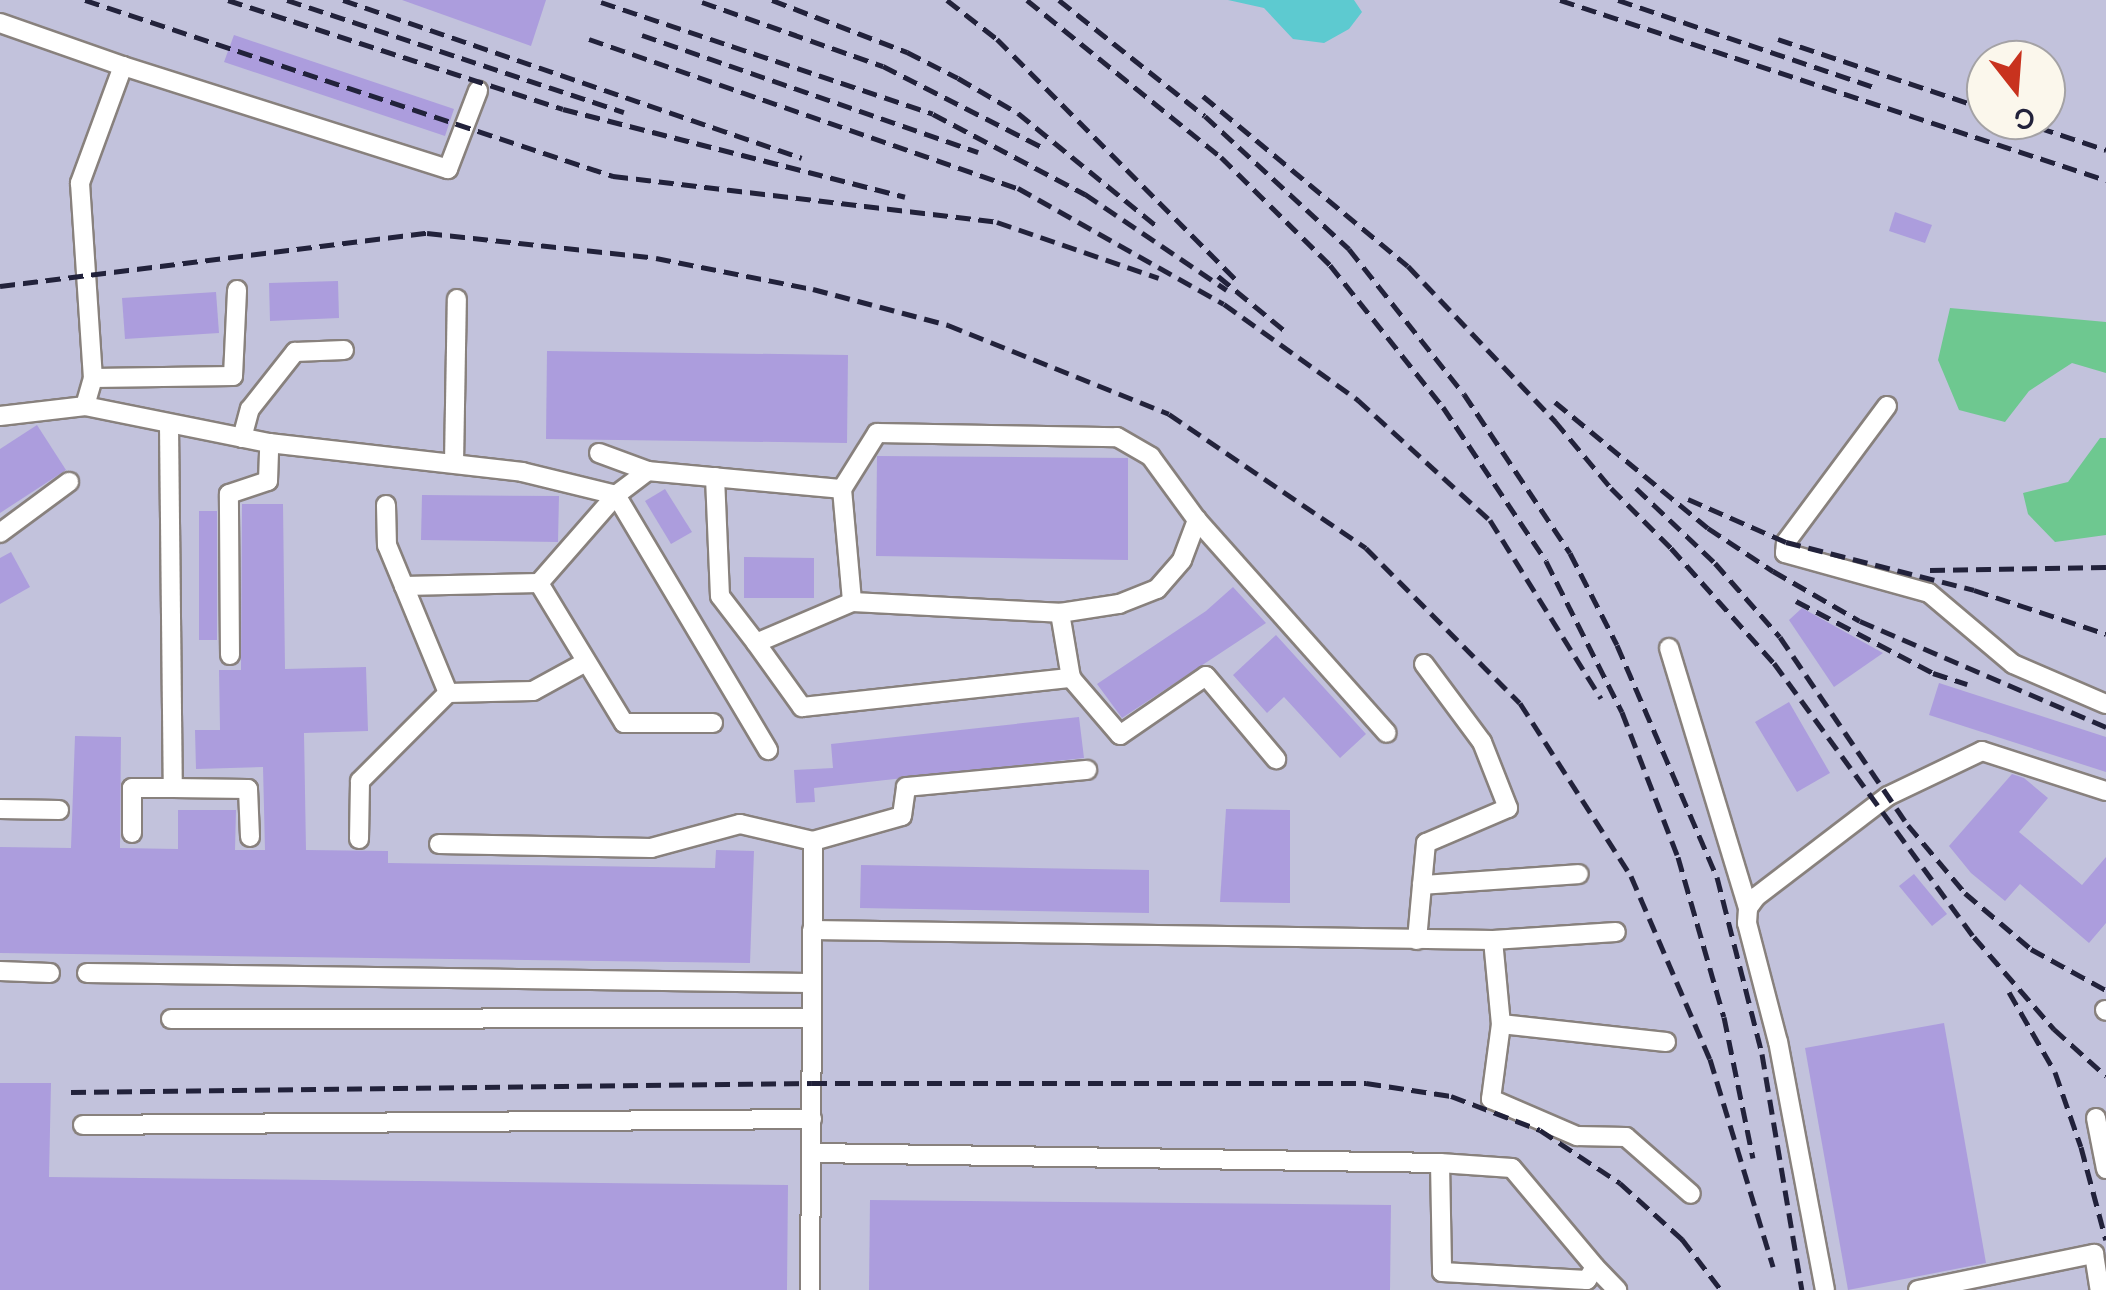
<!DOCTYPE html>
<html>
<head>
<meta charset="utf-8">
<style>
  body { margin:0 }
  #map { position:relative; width:2106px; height:1290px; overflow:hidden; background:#eee0bf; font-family:"Balsamiq Sans",sans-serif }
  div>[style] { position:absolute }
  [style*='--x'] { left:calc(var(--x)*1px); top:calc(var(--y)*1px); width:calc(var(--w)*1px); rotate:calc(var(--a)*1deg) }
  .industrial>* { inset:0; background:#c2c2dc }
  .green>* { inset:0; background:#6ec890 }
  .water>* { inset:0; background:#5dcad0 }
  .building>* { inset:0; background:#ac9ddd }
  .roads { filter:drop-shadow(2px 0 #88817d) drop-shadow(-2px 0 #88817d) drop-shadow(0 2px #88817d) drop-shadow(0 -2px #88817d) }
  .minor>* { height:18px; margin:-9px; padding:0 9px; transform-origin:9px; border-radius:9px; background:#fff }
  .rail>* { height:5px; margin-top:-2.5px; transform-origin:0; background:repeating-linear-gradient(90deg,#22223b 0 15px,transparent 0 23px) }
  span { translate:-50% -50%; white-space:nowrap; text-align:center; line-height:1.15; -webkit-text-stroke:8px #fbf7ec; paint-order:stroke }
  .north { position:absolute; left:1966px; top:40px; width:100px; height:100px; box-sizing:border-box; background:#fbf7ec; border:2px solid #a4a2a5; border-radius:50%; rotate:163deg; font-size:28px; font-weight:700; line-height:40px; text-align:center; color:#22223b }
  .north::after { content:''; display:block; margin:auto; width:35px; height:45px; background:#c8321e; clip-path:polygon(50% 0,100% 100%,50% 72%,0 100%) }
</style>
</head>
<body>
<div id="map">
  <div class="industrial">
    <i style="clip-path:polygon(evenodd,0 0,2106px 0,2106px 1290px,0 1290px,0 0,1986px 60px,2046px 60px,2046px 120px,1986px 120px,1986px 60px)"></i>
  </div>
  <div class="green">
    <i style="clip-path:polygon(1950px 308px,2106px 322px,2106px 373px,2072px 363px,2029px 391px,2005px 422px,1959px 410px,1938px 360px)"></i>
    <i style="clip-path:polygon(2100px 438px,2106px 438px,2106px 535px,2055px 542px,2028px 514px,2023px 493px,2068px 482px)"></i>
  </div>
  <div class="water">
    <i style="clip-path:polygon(1228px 0,1354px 0,1362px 12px,1349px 29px,1324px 43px,1293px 39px,1264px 8px)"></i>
  </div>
  <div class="building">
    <i style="clip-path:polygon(402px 0,546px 0,531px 46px)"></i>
    <i style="clip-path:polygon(234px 35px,454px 109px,445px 136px,224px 62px)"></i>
    <i style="clip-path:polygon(1895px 212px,1932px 225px,1925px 243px,1889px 231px)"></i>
    <i style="clip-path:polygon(338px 281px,339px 318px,270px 321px,269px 283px)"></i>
    <i style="clip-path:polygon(216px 292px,219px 333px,125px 339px,122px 298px)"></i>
    <i style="clip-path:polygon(547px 351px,848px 355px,847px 443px,546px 439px)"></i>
    <i style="clip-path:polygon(37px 425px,66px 470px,0 513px,0 449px)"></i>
    <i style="clip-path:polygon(877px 456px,1128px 458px,1128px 560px,876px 556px)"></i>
    <i style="clip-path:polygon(665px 489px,692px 532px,671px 544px,645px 501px)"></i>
    <i style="clip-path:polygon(422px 495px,559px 496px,558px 542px,421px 540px)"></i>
    <i style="clip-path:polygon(242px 504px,283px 504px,285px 669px,366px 667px,368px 731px,304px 733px,306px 850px,388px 851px,388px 863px,715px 868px,716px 850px,754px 851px,750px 963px,0 953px,0 847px,71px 848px,75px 736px,121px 737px,120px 848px,178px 849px,178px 810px,236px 810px,235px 850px,265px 850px,263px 767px,196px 769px,195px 730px,220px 730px,219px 670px,241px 670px)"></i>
    <i style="clip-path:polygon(199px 511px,217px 511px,217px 640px,199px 640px)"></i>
    <i style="clip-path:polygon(11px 552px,30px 587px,0 604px,0 558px)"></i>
    <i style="clip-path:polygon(744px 557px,814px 558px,814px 598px,744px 598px)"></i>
    <i style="clip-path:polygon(1233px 587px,1266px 623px,1122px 718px,1097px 684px,1206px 611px)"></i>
    <i style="clip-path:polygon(1802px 608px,1883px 653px,1834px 687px,1789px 620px)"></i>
    <i style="clip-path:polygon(1276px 635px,1366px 734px,1340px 758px,1284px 697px,1267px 713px,1233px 675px)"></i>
    <i style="clip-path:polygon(1939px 683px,2106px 737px,2106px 772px,1929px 715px)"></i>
    <i style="clip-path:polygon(1789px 702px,1830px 773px,1797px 792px,1755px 722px)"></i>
    <i style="clip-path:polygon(1079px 717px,1084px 758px,814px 788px,815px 802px,796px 803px,794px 770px,833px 768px,831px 744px)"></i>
    <i style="clip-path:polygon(2012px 774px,2024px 778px,2048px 798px,2019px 832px,2082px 885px,2106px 857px,2106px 923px,2089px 943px,2020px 884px,2005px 901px,1971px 873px,1949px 846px)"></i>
    <i style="clip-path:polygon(1226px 809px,1290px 810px,1290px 903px,1220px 902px)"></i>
    <i style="clip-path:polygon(861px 865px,1149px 870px,1149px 913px,860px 908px)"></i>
    <i style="clip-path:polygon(1914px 874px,1947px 914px,1932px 926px,1899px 886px)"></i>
    <i style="clip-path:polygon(1944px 1023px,1986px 1263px,1848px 1290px,1805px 1048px)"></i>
    <i style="clip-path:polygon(0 1083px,51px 1083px,49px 1177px,788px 1185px,787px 1290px,0 1290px)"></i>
    <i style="clip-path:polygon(870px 1200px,1391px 1205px,1390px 1290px,869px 1290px)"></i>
  </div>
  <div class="roads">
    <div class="minor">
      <i style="--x:0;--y:23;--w:130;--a:19.3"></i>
      <i style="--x:123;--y:66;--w:125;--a:110.2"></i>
      <i style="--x:80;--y:183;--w:195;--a:86.2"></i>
      <i style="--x:93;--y:378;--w:29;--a:106"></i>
      <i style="--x:123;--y:66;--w:341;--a:17.6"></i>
      <i style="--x:448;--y:169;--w:84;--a:-69"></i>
      <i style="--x:93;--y:378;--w:140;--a:-0.8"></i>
      <i style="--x:233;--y:376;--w:86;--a:-87.3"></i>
      <i style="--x:1887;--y:406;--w:169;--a:126.6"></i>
      <i style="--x:1786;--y:542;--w:11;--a:95"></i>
      <i style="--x:1785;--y:553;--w:149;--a:15.5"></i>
      <i style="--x:1929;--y:593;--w:110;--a:40.2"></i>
      <i style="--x:2013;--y:664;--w:101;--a:23.3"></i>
      <i style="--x:0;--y:416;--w:86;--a:-6.7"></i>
      <i style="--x:85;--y:406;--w:188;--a:11.4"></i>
      <i style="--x:269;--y:443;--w:255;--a:6.5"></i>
      <i style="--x:522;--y:472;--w:97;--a:13.7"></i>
      <i style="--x:616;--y:495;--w:297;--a:59.2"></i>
      <i style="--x:169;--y:425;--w:363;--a:89.4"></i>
      <i style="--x:173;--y:788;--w:75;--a:0.8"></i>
      <i style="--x:248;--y:789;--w:48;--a:87.6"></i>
      <i style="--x:242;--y:438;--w:30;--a:-75"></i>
      <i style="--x:250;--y:409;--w:73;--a:-51.7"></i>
      <i style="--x:295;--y:352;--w:49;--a:-2.3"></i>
      <i style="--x:599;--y:453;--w:52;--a:20.2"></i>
      <i style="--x:454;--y:463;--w:164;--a:-89"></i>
      <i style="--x:715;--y:477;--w:119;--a:87.6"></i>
      <i style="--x:720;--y:596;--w:59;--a:52.5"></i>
      <i style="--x:756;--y:643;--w:104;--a:-23.1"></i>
      <i style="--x:842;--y:489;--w:66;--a:-58"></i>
      <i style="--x:877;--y:433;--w:240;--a:1"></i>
      <i style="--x:1117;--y:437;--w:39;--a:30"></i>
      <i style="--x:1151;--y:457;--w:78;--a:53.9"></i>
      <i style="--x:386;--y:505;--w:40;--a:88.6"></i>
      <i style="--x:387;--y:545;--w:44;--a:67.5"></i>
      <i style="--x:0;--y:533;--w:86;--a:-36.5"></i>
      <i style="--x:539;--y:583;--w:135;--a:178.7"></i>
      <i style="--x:404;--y:586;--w:116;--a:67.6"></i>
      <i style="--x:448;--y:693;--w:85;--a:-1.3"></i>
      <i style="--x:533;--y:691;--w:60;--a:-28.7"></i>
      <i style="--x:1060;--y:613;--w:60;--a:-8.7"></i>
      <i style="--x:1119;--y:604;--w:41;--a:-21.5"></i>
      <i style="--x:1157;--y:589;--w:38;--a:-49"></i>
      <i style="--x:1182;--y:560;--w:43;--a:-69.4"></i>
      <i style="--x:1197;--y:520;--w:285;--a:48.3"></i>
      <i style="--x:756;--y:643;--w:79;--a:54.3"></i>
      <i style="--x:802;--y:707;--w:271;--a:-6.2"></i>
      <i style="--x:1669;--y:648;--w:272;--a:73.1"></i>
      <i style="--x:230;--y:655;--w:161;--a:-90.4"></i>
      <i style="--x:229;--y:494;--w:41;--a:-18.4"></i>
      <i style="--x:268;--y:481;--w:38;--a:-88"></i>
      <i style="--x:1424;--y:664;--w:97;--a:53.4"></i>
      <i style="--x:1482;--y:742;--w:71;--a:68.5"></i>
      <i style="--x:1508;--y:808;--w:89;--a:156.9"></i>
      <i style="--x:1426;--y:843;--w:42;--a:95.4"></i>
      <i style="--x:1422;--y:885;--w:157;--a:-4"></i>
      <i style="--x:713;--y:723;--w:89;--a:180"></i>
      <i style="--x:624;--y:723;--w:164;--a:-121.3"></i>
      <i style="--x:539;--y:583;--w:117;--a:-48.8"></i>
      <i style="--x:616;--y:495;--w:40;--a:-37"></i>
      <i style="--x:648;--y:471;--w:195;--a:5.3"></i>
      <i style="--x:842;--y:489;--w:113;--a:84.9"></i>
      <i style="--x:852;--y:602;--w:208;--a:3"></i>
      <i style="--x:1060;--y:613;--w:66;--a:80.4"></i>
      <i style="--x:1071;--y:678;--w:75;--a:49.3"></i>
      <i style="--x:1120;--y:735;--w:104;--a:-34.5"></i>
      <i style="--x:1206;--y:676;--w:109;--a:49.9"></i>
      <i style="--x:0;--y:809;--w:59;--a:1"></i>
      <i style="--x:132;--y:833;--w:45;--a:-90"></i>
      <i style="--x:132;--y:788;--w:41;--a:0"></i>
      <i style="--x:359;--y:839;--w:58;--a:-89"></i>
      <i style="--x:360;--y:781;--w:124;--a:-45"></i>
      <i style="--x:439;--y:844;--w:212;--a:1.1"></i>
      <i style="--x:651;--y:848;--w:92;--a:-15.1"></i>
      <i style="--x:740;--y:824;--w:75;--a:13.1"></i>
      <i style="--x:812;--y:930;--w:681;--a:0.84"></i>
      <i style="--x:1493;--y:940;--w:123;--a:-3.7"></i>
      <i style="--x:1417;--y:940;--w:55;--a:-84.8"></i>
      <i style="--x:1493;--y:940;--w:84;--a:84.6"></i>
      <i style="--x:1501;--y:1024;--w:76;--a:97.6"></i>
      <i style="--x:1491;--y:1099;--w:94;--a:23.3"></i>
      <i style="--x:1577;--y:1136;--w:49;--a:1.2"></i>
      <i style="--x:1626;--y:1137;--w:86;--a:41.2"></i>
      <i style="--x:0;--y:971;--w:50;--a:2.3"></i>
      <i style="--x:87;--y:973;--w:722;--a:0.79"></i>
      <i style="--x:2105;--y:1010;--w:1;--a:45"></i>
      <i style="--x:171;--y:1019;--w:639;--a:-0.09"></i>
      <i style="--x:1501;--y:1024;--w:166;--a:6.2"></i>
      <i style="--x:2096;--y:1118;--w:52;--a:78.9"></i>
      <i style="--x:83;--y:1125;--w:729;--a:-0.47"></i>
      <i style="--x:813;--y:1153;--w:627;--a:0.91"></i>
      <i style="--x:1440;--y:1163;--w:109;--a:88.9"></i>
      <i style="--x:1442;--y:1272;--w:145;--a:3.2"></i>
      <i style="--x:1587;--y:1280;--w:15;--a:-58"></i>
      <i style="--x:1595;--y:1267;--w:32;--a:46"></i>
      <i style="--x:1440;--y:1163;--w:72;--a:4"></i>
      <i style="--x:1512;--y:1168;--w:129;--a:50"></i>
      <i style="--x:810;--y:1290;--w:449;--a:-89.6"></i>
      <i style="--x:813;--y:841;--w:92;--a:-15.7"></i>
      <i style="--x:902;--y:816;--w:29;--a:-82"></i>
      <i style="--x:906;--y:787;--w:182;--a:-5.4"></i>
      <i style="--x:1825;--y:1290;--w:252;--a:-100.7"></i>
      <i style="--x:1778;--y:1042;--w:123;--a:-104.6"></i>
      <i style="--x:1747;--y:923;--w:15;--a:-86"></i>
      <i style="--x:1748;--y:908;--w:14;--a:-54"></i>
      <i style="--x:1756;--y:897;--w:166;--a:-37.4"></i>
      <i style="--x:1888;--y:796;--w:104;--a:-25.6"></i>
      <i style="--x:1982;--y:751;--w:130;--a:17.9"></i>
      <i style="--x:1918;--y:1290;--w:180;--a:-11.6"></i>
      <i style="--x:2094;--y:1254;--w:36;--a:81"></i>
    </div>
  </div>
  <div class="rail">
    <i style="--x:85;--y:0;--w:557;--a:18.43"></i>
    <i style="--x:613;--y:176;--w:387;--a:6.8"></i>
    <i style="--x:997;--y:222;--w:171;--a:19.1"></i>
    <i style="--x:228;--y:0;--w:352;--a:18"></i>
    <i style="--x:563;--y:109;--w:353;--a:14.4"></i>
    <i style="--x:287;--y:0;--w:355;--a:18.4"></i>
    <i style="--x:343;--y:0;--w:485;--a:19"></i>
    <i style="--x:772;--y:0;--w:145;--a:21.1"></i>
    <i style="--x:907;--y:52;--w:57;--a:27"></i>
    <i style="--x:958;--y:78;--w:69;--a:30.3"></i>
    <i style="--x:1018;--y:113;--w:183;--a:39.2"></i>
    <i style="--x:947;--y:0;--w:63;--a:38"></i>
    <i style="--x:997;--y:39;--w:341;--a:45.2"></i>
    <i style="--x:1027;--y:0;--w:250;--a:39"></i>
    <i style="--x:1221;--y:157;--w:153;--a:44.7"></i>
    <i style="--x:1330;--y:265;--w:181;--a:51.5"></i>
    <i style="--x:1443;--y:407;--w:185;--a:56.2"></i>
    <i style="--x:1546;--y:561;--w:169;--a:63.3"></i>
    <i style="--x:1622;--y:712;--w:155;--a:68.9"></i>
    <i style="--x:1678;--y:857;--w:166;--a:74"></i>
    <i style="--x:1724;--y:1017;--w:144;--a:78.4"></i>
    <i style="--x:1059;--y:0;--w:186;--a:38.5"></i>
    <i style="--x:1205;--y:116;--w:196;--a:42.7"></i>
    <i style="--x:1349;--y:249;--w:185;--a:51.6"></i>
    <i style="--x:1464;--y:394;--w:191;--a:56.3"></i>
    <i style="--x:1570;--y:553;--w:103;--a:62.9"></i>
    <i style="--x:1617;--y:645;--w:253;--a:66.7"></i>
    <i style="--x:1717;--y:877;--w:183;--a:75.7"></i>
    <i style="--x:1762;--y:1054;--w:239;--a:80.4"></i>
    <i style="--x:1560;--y:0;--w:575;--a:18.25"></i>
    <i style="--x:1618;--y:0;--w:269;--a:18.8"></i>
    <i style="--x:601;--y:2;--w:350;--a:18.6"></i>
    <i style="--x:933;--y:114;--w:172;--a:27.8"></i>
    <i style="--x:1085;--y:194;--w:171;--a:34.1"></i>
    <i style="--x:702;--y:2;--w:192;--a:19.5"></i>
    <i style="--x:883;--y:66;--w:181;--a:27"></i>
    <i style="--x:642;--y:35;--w:356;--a:19.2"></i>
    <i style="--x:589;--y:39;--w:454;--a:19.2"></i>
    <i style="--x:1018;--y:188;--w:236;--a:29.4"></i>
    <i style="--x:1224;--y:304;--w:165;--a:35.6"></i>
    <i style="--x:1358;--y:400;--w:178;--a:42.3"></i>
    <i style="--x:1490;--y:520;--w:210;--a:58.1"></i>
    <i style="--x:1778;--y:39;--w:219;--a:18.6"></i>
    <i style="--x:1203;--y:96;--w:266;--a:39.7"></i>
    <i style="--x:1408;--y:266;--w:214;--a:46.5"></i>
    <i style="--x:1555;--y:421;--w:87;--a:50.1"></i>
    <i style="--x:1611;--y:488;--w:85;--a:45"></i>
    <i style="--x:1671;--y:548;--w:154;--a:48.2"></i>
    <i style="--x:1774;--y:663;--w:339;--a:53.9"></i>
    <i style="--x:1974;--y:937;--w:122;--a:49"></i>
    <i style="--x:2054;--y:1029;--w:70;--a:42.1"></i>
    <i style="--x:2017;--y:120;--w:94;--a:18.6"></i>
    <i style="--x:1218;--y:276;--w:85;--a:39.3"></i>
    <i style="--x:0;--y:286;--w:430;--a:-7.1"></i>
    <i style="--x:427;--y:233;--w:230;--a:6.2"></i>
    <i style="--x:656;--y:258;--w:160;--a:11.2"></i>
    <i style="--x:813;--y:289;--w:140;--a:14.9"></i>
    <i style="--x:948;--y:325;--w:238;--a:21.9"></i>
    <i style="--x:1169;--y:414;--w:238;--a:34.2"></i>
    <i style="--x:1366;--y:548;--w:218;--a:45.2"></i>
    <i style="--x:1520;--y:703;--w:206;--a:57.3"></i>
    <i style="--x:1631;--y:876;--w:199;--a:66.7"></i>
    <i style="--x:1710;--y:1059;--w:217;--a:73.1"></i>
    <i style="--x:1555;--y:402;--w:198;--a:39.5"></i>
    <i style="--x:1708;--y:528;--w:78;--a:33.5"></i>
    <i style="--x:1773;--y:571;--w:100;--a:29.9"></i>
    <i style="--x:1860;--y:621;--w:268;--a:23.3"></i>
    <i style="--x:1636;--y:488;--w:109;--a:43.5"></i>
    <i style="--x:1715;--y:563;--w:98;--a:48.7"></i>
    <i style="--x:1780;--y:637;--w:227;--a:55.8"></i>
    <i style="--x:1908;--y:825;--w:89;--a:50"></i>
    <i style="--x:1965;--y:893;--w:87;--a:40.3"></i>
    <i style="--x:2031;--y:949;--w:85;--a:28.7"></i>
    <i style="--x:1688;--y:499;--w:107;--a:23.7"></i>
    <i style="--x:1786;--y:542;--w:194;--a:14.3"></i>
    <i style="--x:1974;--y:590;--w:139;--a:18.4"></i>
    <i style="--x:1930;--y:570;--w:176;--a:-1"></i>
    <i style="--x:1796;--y:601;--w:155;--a:27.7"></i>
    <i style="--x:1933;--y:673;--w:36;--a:18"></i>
    <i style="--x:2009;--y:992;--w:92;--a:60.1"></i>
    <i style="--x:2055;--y:1072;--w:79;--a:70.9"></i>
    <i style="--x:2081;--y:1147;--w:96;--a:75"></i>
    <i style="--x:71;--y:1092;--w:741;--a:-0.7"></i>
    <i style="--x:812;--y:1083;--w:554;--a:0"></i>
    <i style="--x:1366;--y:1083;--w:86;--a:8.7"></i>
    <i style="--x:1451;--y:1096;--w:95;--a:20.9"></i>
    <i style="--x:1540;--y:1130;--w:96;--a:33.5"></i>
    <i style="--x:1620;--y:1183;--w:84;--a:42.1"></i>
    <i style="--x:1682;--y:1239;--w:64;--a:52.6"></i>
  </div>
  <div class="north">С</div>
</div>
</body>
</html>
